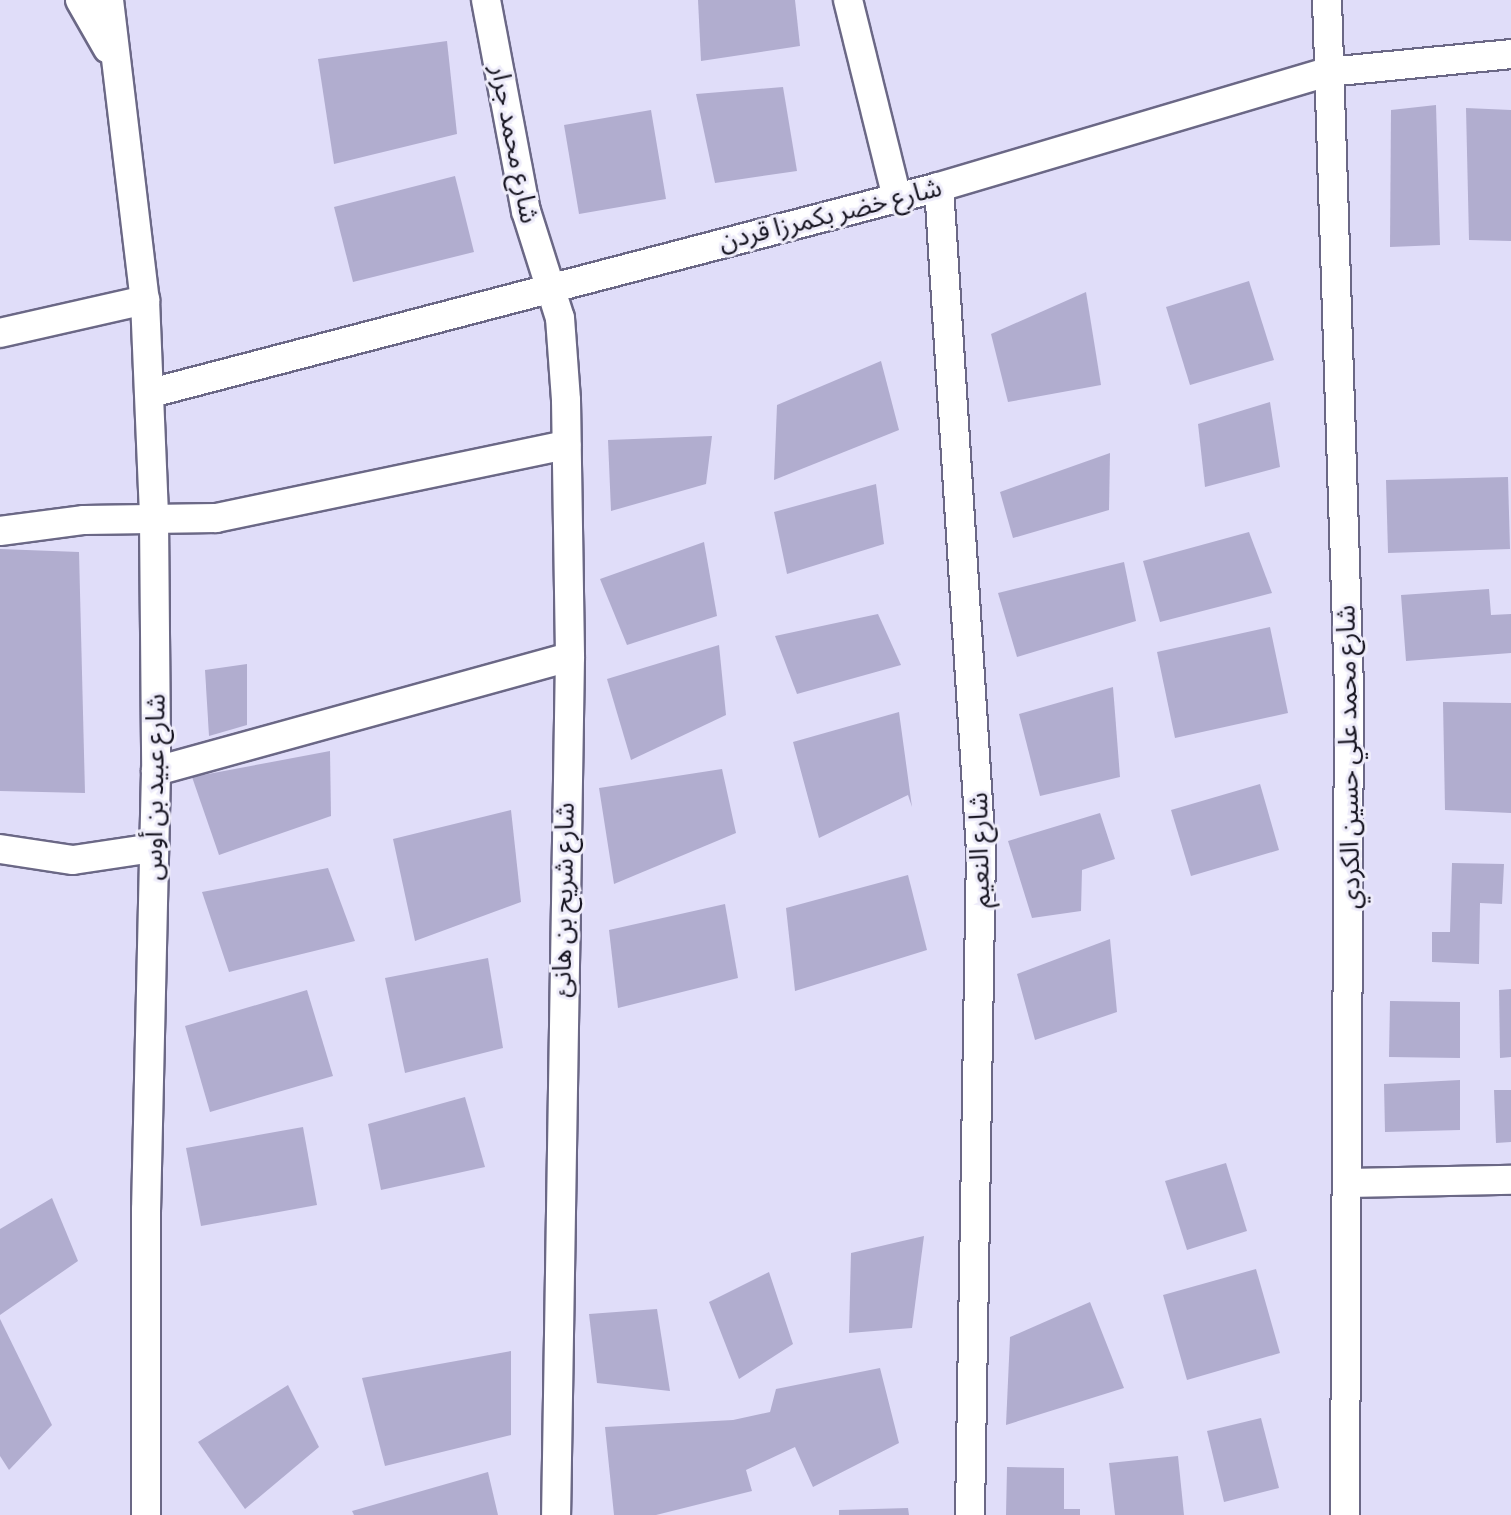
<!DOCTYPE html>
<html>
<head>
<meta charset="utf-8">
<style>
  body { margin:0 }
  #map { position:relative; width:1511px; height:1515px; overflow:hidden; background:#e0ddf9; font-family:Manrope,"Noto Sans Arabic",sans-serif }
  div>[style] { position:absolute }
  [style*='--x'] { left:calc(var(--x)*1px); top:calc(var(--y)*1px); width:calc(var(--w)*1px); rotate:calc(var(--a)*1deg) }
  .building>* { inset:0; background:#b1adcf }
  .roads { filter:drop-shadow(2px 0 #6b6886) drop-shadow(-2px 0 #6b6886) drop-shadow(0 2px #6b6886) drop-shadow(0 -2px #6b6886) }
  .minor>* { height:28px; margin:-14px; padding:0 14px; transform-origin:14px; border-radius:14px; background:#fff }
  span { translate:-50% -50%; white-space:nowrap; text-align:center; line-height:1.15; -webkit-text-stroke:6px #eeecfa; paint-order:stroke }
  .street-label { font-size:26px; color:#15131f }
</style>
</head>
<body>
<div id="map">
  <div class="building">
    <i style="clip-path:polygon(698px 0,795px 0,800px 46px,701px 61px)"></i>
    <i style="clip-path:polygon(447px 41px,457px 134px,334px 164px,318px 59px)"></i>
    <i style="clip-path:polygon(783px 87px,797px 171px,715px 183px,696px 94px)"></i>
    <i style="clip-path:polygon(1436px 105px,1440px 245px,1390px 247px,1391px 110px)"></i>
    <i style="clip-path:polygon(1466px 108px,1511px 110px,1511px 241px,1469px 240px)"></i>
    <i style="clip-path:polygon(651px 110px,666px 199px,579px 214px,564px 125px)"></i>
    <i style="clip-path:polygon(455px 176px,474px 252px,353px 282px,334px 207px)"></i>
    <i style="clip-path:polygon(1249px 281px,1274px 360px,1190px 385px,1166px 307px)"></i>
    <i style="clip-path:polygon(1086px 292px,1101px 385px,1008px 402px,991px 334px)"></i>
    <i style="clip-path:polygon(881px 361px,899px 430px,774px 480px,777px 405px)"></i>
    <i style="clip-path:polygon(1270px 402px,1280px 467px,1205px 487px,1198px 424px)"></i>
    <i style="clip-path:polygon(712px 436px,706px 484px,611px 511px,608px 440px)"></i>
    <i style="clip-path:polygon(1110px 453px,1109px 510px,1013px 538px,1000px 492px)"></i>
    <i style="clip-path:polygon(1508px 477px,1510px 549px,1388px 553px,1386px 480px)"></i>
    <i style="clip-path:polygon(876px 484px,884px 544px,787px 574px,774px 512px)"></i>
    <i style="clip-path:polygon(1249px 532px,1272px 593px,1160px 622px,1143px 561px)"></i>
    <i style="clip-path:polygon(704px 542px,717px 616px,627px 645px,600px 579px)"></i>
    <i style="clip-path:polygon(0 549px,79px 552px,85px 793px,0 791px)"></i>
    <i style="clip-path:polygon(1124px 562px,1136px 621px,1017px 657px,998px 593px)"></i>
    <i style="clip-path:polygon(1489px 589px,1491px 615px,1511px 614px,1511px 653px,1406px 661px,1401px 595px)"></i>
    <i style="clip-path:polygon(878px 614px,901px 665px,797px 694px,775px 636px)"></i>
    <i style="clip-path:polygon(1270px 627px,1288px 713px,1175px 738px,1157px 652px)"></i>
    <i style="clip-path:polygon(719px 645px,726px 715px,631px 760px,607px 679px)"></i>
    <i style="clip-path:polygon(247px 664px,247px 725px,209px 736px,205px 670px)"></i>
    <i style="clip-path:polygon(1113px 687px,1120px 777px,1040px 796px,1019px 714px)"></i>
    <i style="clip-path:polygon(1443px 702px,1511px 703px,1511px 813px,1445px 810px)"></i>
    <i style="clip-path:polygon(899px 712px,912px 807px,908px 795px,819px 838px,793px 742px)"></i>
    <i style="clip-path:polygon(330px 751px,331px 816px,219px 855px,192px 777px)"></i>
    <i style="clip-path:polygon(722px 769px,736px 833px,614px 884px,599px 788px)"></i>
    <i style="clip-path:polygon(1260px 784px,1279px 850px,1191px 876px,1171px 810px)"></i>
    <i style="clip-path:polygon(511px 810px,521px 902px,415px 941px,393px 839px)"></i>
    <i style="clip-path:polygon(1100px 813px,1115px 859px,1082px 870px,1081px 911px,1032px 918px,1008px 841px)"></i>
    <i style="clip-path:polygon(1452px 863px,1504px 864px,1502px 904px,1480px 903px,1479px 964px,1432px 962px,1432px 932px,1450px 932px)"></i>
    <i style="clip-path:polygon(328px 868px,355px 941px,229px 972px,202px 892px)"></i>
    <i style="clip-path:polygon(908px 875px,927px 950px,795px 991px,786px 908px)"></i>
    <i style="clip-path:polygon(725px 904px,738px 978px,618px 1008px,609px 930px)"></i>
    <i style="clip-path:polygon(1110px 939px,1117px 1012px,1035px 1040px,1017px 974px)"></i>
    <i style="clip-path:polygon(488px 958px,503px 1048px,405px 1073px,385px 978px)"></i>
    <i style="clip-path:polygon(1511px 989px,1511px 1057px,1500px 1058px,1499px 990px)"></i>
    <i style="clip-path:polygon(307px 990px,333px 1076px,210px 1112px,185px 1026px)"></i>
    <i style="clip-path:polygon(1390px 1001px,1460px 1002px,1460px 1058px,1389px 1057px)"></i>
    <i style="clip-path:polygon(1460px 1080px,1460px 1130px,1385px 1132px,1384px 1084px)"></i>
    <i style="clip-path:polygon(1494px 1090px,1511px 1090px,1511px 1142px,1496px 1143px)"></i>
    <i style="clip-path:polygon(465px 1097px,485px 1167px,381px 1190px,368px 1124px)"></i>
    <i style="clip-path:polygon(303px 1127px,317px 1205px,201px 1226px,186px 1148px)"></i>
    <i style="clip-path:polygon(1226px 1163px,1247px 1231px,1187px 1250px,1165px 1181px)"></i>
    <i style="clip-path:polygon(52px 1198px,78px 1261px,0 1315px,0 1229px)"></i>
    <i style="clip-path:polygon(924px 1236px,912px 1328px,849px 1333px,851px 1253px)"></i>
    <i style="clip-path:polygon(1256px 1269px,1280px 1353px,1187px 1380px,1163px 1295px)"></i>
    <i style="clip-path:polygon(769px 1272px,793px 1344px,739px 1379px,709px 1302px)"></i>
    <i style="clip-path:polygon(1090px 1302px,1124px 1388px,1006px 1425px,1010px 1337px)"></i>
    <i style="clip-path:polygon(657px 1309px,670px 1391px,597px 1383px,589px 1314px)"></i>
    <i style="clip-path:polygon(0 1319px,52px 1425px,9px 1470px,0 1456px)"></i>
    <i style="clip-path:polygon(511px 1351px,511px 1435px,385px 1466px,362px 1378px)"></i>
    <i style="clip-path:polygon(880px 1368px,899px 1443px,813px 1487px,795px 1447px,746px 1470px,752px 1491px,656px 1515px,614px 1515px,605px 1427px,733px 1420px,770px 1412px,776px 1389px)"></i>
    <i style="clip-path:polygon(288px 1385px,319px 1447px,245px 1509px,198px 1442px)"></i>
    <i style="clip-path:polygon(1261px 1418px,1279px 1488px,1224px 1502px,1207px 1431px)"></i>
    <i style="clip-path:polygon(1178px 1456px,1184px 1515px,1115px 1515px,1109px 1463px)"></i>
    <i style="clip-path:polygon(1007px 1467px,1064px 1468px,1064px 1509px,1080px 1509px,1080px 1515px,1006px 1515px)"></i>
    <i style="clip-path:polygon(488px 1472px,498px 1515px,354px 1515px,352px 1511px)"></i>
    <i style="clip-path:polygon(908px 1508px,909px 1515px,839px 1515px,839px 1510px)"></i>
  </div>
  <div class="roads">
    <div class="minor">
      <i style="--x:80;--y:0;--w:56;--a:60.3"></i>
      <i style="--x:109;--y:0;--w:302;--a:83.2"></i>
      <i style="--x:145;--y:300;--w:218;--a:87.6"></i>
      <i style="--x:154;--y:518;--w:253;--a:89.5"></i>
      <i style="--x:156;--y:771;--w:439;--a:91.3"></i>
      <i style="--x:146;--y:1210;--w:305;--a:90"></i>
      <i style="--x:486;--y:0;--w:215;--a:79.3"></i>
      <i style="--x:526;--y:211;--w:112;--a:72.4"></i>
      <i style="--x:560;--y:318;--w:82;--a:85.8"></i>
      <i style="--x:566;--y:400;--w:257;--a:89.1"></i>
      <i style="--x:570;--y:657;--w:858;--a:90.93"></i>
      <i style="--x:848;--y:0;--w:204;--a:76.1"></i>
      <i style="--x:1327;--y:0;--w:689;--a:88.17"></i>
      <i style="--x:1349;--y:689;--w:826;--a:90.28"></i>
      <i style="--x:939;--y:187;--w:665;--a:86.38"></i>
      <i style="--x:981;--y:851;--w:664;--a:90.95"></i>
      <i style="--x:0;--y:333;--w:149;--a:-12.8"></i>
      <i style="--x:151;--y:393;--w:814;--a:-14.65"></i>
      <i style="--x:939;--y:187;--w:406;--a:-16.5"></i>
      <i style="--x:1328;--y:72;--w:184;--a:-5.6"></i>
      <i style="--x:0;--y:531;--w:85;--a:-7.5"></i>
      <i style="--x:84;--y:520;--w:132;--a:-0.9"></i>
      <i style="--x:216;--y:518;--w:358;--a:-11.8"></i>
      <i style="--x:156;--y:771;--w:429;--a:-15.4"></i>
      <i style="--x:0;--y:849;--w:74;--a:8.6"></i>
      <i style="--x:73;--y:860;--w:81;--a:-8.5"></i>
      <i style="--x:1349;--y:1183;--w:162;--a:-1.1"></i>
    </div>
  </div>
  <div class="street-label">
    <span style="left:515px;top:144px;rotate:79deg">شارع محمد جرار</span>
    <span style="left:830px;top:214px;rotate:-14deg">شارع خضر بكمرزا قردن</span>
    <span style="left:1348px;top:757px;rotate:-91deg">شارع محمد علي حسين الكردي</span>
    <span style="left:154px;top:787px;rotate:-89deg">شارع عبيد بن أوس</span>
    <span style="left:979px;top:850px;rotate:-91deg">شارع النعيم</span>
    <span style="left:563px;top:900px;rotate:-89deg">شارع شريح بن هانئ</span>
  </div>
</div>
</body>
</html>
